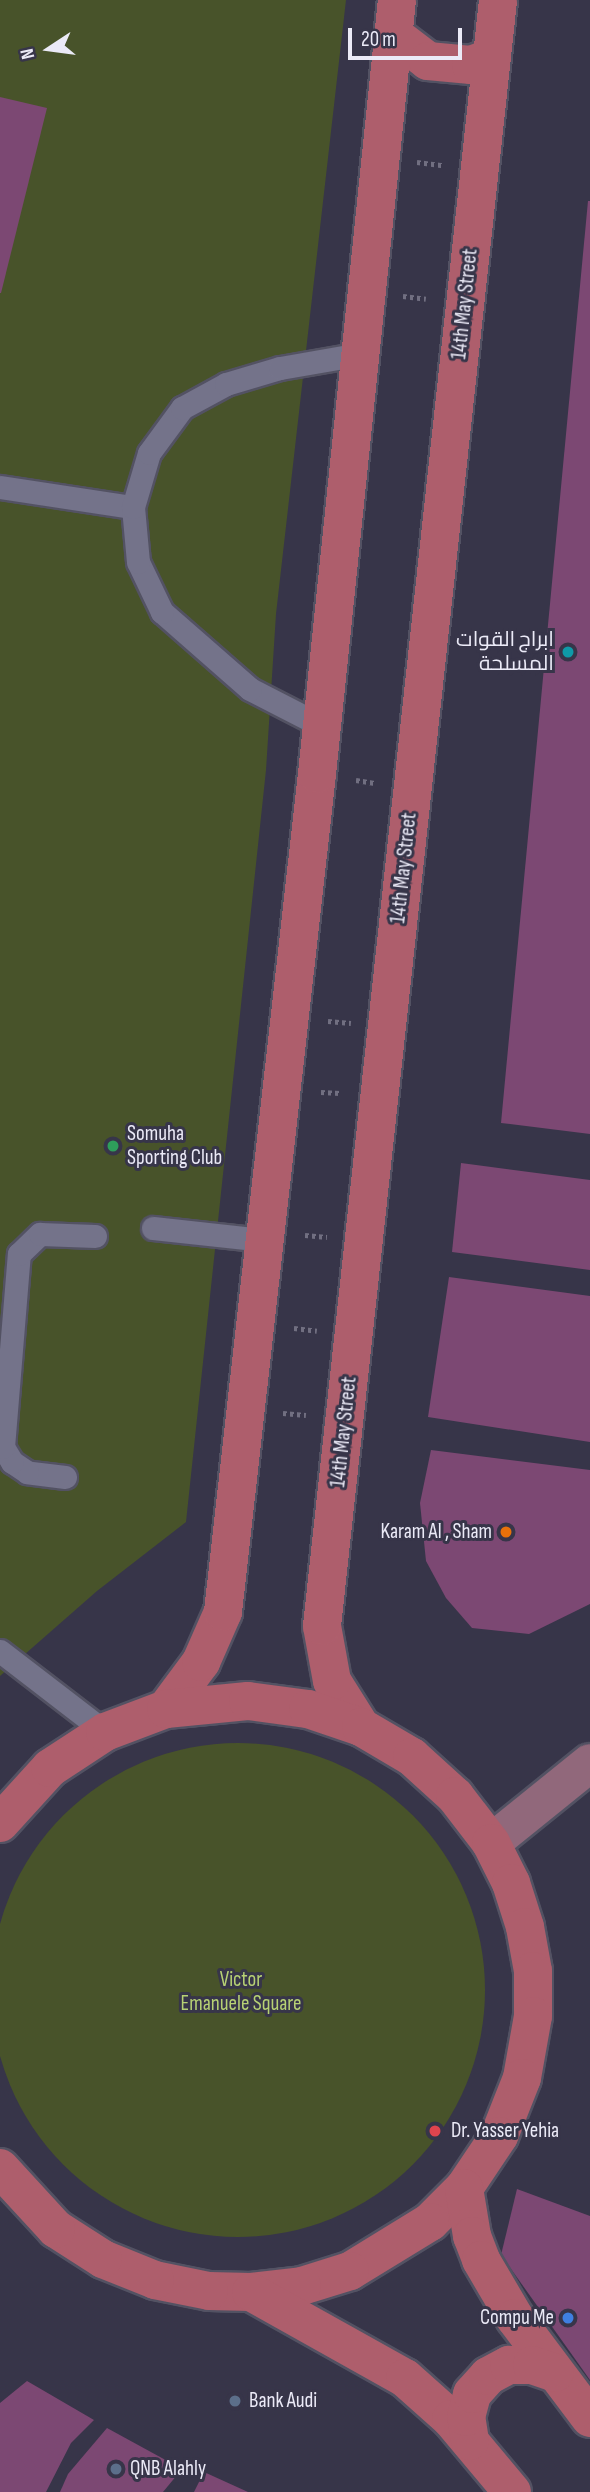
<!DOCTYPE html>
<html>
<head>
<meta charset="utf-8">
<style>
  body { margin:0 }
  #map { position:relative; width:590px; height:2492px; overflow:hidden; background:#373549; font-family:"Sofia Sans Condensed",Cairo,sans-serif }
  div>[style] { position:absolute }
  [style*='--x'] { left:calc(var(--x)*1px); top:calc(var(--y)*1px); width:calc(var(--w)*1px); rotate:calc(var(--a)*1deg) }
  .green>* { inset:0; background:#48532a }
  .round { border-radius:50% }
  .building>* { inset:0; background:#7c4873 }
  .path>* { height:4.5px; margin-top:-2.25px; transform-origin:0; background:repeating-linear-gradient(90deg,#716f81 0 3.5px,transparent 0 7px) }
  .roads { filter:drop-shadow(2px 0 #535263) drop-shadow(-2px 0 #535263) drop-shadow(0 2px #535263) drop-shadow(0 -2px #535263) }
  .lane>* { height:23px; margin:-11.5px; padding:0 11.5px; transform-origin:11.5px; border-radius:11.5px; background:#74738a }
  .secondary>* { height:38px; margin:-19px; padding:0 19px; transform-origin:19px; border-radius:19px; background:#91687b }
  .primary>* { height:38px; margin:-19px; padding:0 19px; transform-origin:19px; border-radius:19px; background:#ae5e6c }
  .dots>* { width:19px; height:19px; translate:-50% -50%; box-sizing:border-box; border:4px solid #373549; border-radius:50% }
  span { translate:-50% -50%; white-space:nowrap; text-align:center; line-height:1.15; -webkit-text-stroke:6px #373549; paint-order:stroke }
  .street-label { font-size:21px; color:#ebeaf7 }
  .poi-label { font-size:21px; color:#ebeaf7 }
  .right { translate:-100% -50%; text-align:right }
  .left { translate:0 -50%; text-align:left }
  .park-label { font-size:21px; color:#b7d174 }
  .north { position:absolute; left:14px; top:14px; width:70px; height:70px; -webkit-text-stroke:5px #373549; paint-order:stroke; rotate:257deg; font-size:19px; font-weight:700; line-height:28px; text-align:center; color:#ebeaf7 }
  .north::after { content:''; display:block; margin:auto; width:24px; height:32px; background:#ebeaf7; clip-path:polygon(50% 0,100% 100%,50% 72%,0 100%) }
  .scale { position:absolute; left:348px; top:28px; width:114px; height:32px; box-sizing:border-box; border:4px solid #ebeaf7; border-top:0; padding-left:9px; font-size:21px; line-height:24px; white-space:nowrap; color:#ebeaf7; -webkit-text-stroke:5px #373549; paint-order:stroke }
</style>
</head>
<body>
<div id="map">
  <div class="green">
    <i style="clip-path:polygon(0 0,346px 0,276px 614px,266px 770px,186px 1522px,97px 1591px,0 1676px)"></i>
    <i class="round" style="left:-9px;top:1743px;width:494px;height:494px"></i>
  </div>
  <div class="building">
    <i style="clip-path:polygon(0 97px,47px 108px,1px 293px,0 293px)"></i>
    <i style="clip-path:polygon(588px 201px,590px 201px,590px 1134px,501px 1123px)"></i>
    <i style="clip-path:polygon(461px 1163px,590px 1180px,590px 1270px,452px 1252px)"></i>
    <i style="clip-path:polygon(449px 1277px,590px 1296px,590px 1442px,428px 1417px)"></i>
    <i style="clip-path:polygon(431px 1450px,590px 1470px,590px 1604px,529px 1634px,472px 1628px,446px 1598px,426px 1561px,420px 1503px)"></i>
    <i style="clip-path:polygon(517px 2189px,590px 2216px,590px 2380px,501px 2255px)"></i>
    <i style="clip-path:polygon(27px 2381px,94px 2420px,71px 2443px,46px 2492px,0 2492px,0 2403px)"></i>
    <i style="clip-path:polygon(107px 2428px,182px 2469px,163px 2492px,60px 2492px,68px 2474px)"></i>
    <i style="clip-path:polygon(204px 2472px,248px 2492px,194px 2492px)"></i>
  </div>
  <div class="path">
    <i style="--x:417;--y:162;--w:26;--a:7"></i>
    <i style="--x:403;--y:296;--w:23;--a:7"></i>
    <i style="--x:356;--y:780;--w:19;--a:9"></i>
    <i style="--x:328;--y:1021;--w:23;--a:5"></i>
    <i style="--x:321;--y:1092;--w:19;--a:3"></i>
    <i style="--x:305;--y:1235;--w:22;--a:5"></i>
    <i style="--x:294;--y:1328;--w:23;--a:7"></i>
    <i style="--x:283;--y:1413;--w:23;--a:5"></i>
  </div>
  <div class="roads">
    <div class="lane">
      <i style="--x:0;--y:487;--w:134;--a:8.6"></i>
      <i style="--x:322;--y:726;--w:81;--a:-152.8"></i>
      <i style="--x:250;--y:689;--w:117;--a:-138.8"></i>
      <i style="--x:162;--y:612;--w:55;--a:-115.6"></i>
      <i style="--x:138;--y:562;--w:55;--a:-95.2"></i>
      <i style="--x:133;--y:507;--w:56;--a:-73.5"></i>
      <i style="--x:149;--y:453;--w:56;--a:-53.7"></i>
      <i style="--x:182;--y:408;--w:50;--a:-28.6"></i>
      <i style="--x:226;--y:384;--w:56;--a:-16.5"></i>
      <i style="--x:280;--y:368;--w:81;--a:-9.9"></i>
      <i style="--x:153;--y:1228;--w:112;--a:6.2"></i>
      <i style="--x:65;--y:1477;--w:38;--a:-173"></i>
      <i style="--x:27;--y:1472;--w:18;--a:-146"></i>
      <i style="--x:12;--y:1462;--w:17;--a:-121"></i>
      <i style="--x:3;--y:1447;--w:194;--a:-85.3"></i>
      <i style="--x:19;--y:1254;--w:29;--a:-44"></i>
      <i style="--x:40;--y:1234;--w:55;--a:2.1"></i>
      <i style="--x:0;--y:1651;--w:133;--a:37.6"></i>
    </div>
    <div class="secondary">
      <i style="--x:491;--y:1843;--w:127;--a:-38.9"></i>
    </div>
    <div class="primary">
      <i style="--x:394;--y:35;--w:43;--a:37.4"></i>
      <i style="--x:428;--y:61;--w:43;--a:5.3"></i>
      <i style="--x:471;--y:65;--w:22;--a:-21"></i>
      <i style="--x:166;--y:1709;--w:59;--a:-53.3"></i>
      <i style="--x:201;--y:1662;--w:55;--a:-66.3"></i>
      <i style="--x:223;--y:1612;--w:843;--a:-83.6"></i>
      <i style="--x:317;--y:774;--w:778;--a:-84.1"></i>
      <i style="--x:361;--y:1727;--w:54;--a:-122.2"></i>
      <i style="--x:332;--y:1681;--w:56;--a:-100.3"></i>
      <i style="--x:322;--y:1626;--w:1635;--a:-83.82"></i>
      <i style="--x:0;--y:1823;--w:74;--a:-47.7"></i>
      <i style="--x:50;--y:1768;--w:66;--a:-33.2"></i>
      <i style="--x:105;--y:1732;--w:65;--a:-20.7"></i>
      <i style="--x:166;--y:1709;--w:82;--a:-5.6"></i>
      <i style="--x:248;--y:1701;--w:61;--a:7.6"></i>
      <i style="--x:308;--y:1709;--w:56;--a:18.8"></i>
      <i style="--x:361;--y:1727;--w:59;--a:30.5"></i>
      <i style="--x:412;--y:1757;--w:58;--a:42.2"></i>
      <i style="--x:455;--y:1796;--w:59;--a:52.5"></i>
      <i style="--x:491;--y:1843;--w:45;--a:63.4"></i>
      <i style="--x:511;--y:1883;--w:46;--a:72.3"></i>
      <i style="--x:525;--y:1927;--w:45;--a:79.7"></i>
      <i style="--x:533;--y:1971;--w:45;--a:90"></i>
      <i style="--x:533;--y:2016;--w:63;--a:100.1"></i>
      <i style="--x:522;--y:2078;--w:62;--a:111.6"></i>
      <i style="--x:499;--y:2136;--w:63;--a:123.9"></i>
      <i style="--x:464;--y:2188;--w:48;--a:135"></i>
      <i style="--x:430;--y:2222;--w:94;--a:148.5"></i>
      <i style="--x:350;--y:2271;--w:50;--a:162.6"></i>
      <i style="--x:302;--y:2286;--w:51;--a:173.3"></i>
      <i style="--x:251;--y:2292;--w:42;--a:-178.6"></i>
      <i style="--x:209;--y:2291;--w:55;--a:-168.5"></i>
      <i style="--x:155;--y:2280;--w:56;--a:-158"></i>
      <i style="--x:103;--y:2259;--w:56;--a:-147.4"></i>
      <i style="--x:56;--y:2229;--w:83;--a:-132.6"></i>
      <i style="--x:464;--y:2188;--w:49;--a:80.5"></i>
      <i style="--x:472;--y:2236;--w:26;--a:69"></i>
      <i style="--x:481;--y:2260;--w:67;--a:59.6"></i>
      <i style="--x:515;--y:2318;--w:125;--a:53.1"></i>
      <i style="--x:251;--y:2292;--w:176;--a:29.2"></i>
      <i style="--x:405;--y:2378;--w:62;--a:41.7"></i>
      <i style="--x:451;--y:2419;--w:95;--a:50.1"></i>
      <i style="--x:470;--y:2441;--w:24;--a:-99"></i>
      <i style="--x:466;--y:2417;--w:24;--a:-75"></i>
      <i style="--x:472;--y:2394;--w:24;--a:-48"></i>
      <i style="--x:488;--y:2376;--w:24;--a:-28"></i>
      <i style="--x:509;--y:2365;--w:23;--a:0"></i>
      <i style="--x:532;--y:2365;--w:24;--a:19"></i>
    </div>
  </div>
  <div class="dots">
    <i style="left:568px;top:652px;background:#0f9aa8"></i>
    <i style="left:113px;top:1146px;background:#2e9e5b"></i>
    <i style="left:506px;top:1532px;background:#e8710a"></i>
    <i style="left:435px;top:2131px;background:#e0444e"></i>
    <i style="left:568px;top:2318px;background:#3f7fe0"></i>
    <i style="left:235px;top:2401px;background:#5c6f8a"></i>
    <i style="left:116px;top:2469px;background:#5c6f8a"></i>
  </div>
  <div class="street-label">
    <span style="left:465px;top:304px;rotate:-84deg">14th May Street</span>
    <span style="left:404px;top:868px;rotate:-84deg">14th May Street</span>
    <span style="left:344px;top:1432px;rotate:-84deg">14th May Street</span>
  </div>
  <div class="poi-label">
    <span class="right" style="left:554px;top:652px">ابراج القوات<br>المسلحة</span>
    <span class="left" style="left:127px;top:1146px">Somuha<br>Sporting Club</span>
    <span class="right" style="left:492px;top:1532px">Karam Al , Sham</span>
    <span class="left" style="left:451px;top:2131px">Dr. Yasser Yehia</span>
    <span class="right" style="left:554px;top:2318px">Compu Me</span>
    <span class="left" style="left:249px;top:2401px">Bank Audi</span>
    <span class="left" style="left:130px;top:2469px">QNB Alahly</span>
  </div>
  <div class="park-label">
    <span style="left:241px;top:1992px">Victor<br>Emanuele Square</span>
  </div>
  <div class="north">N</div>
  <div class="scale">20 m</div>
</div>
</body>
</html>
